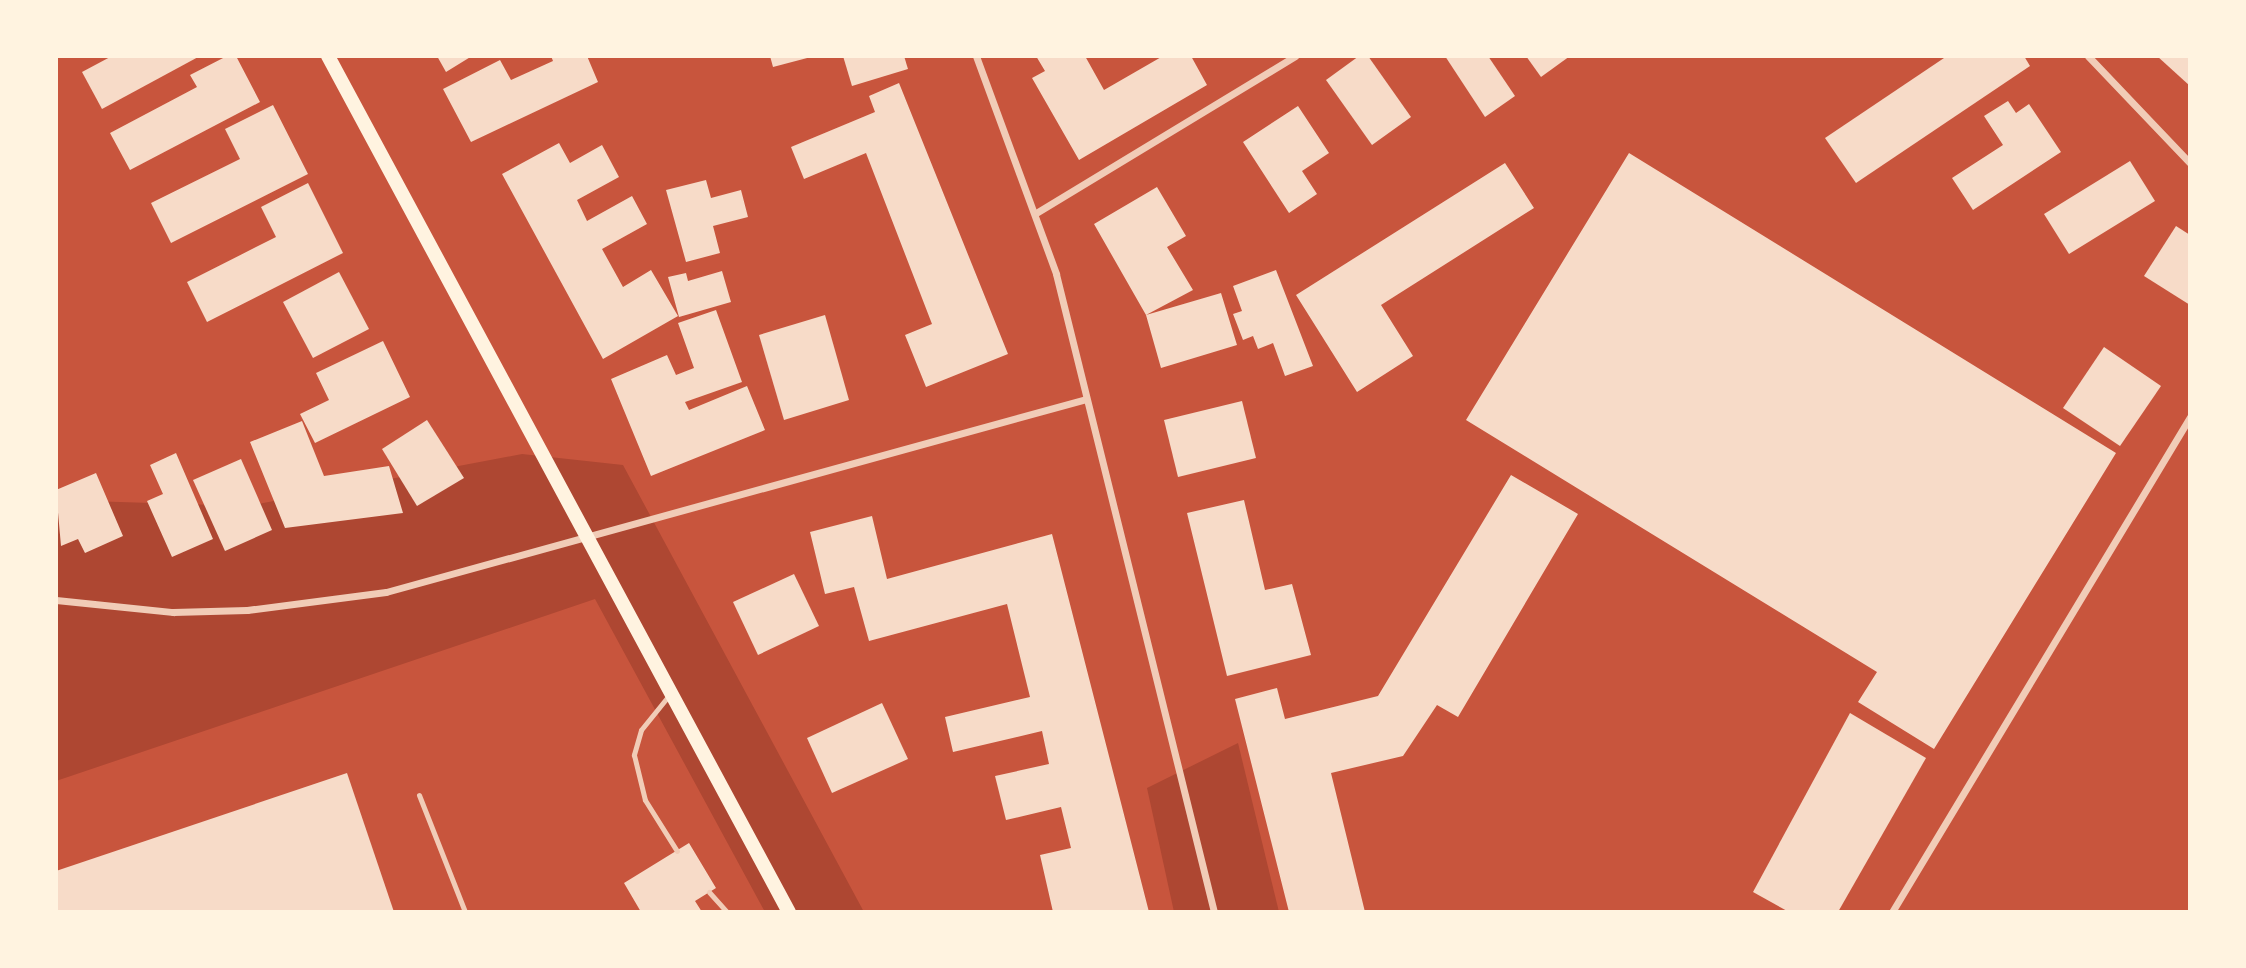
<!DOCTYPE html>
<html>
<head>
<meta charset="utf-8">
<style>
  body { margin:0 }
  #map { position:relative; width:2246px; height:968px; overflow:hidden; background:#c8553d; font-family:Overpass,sans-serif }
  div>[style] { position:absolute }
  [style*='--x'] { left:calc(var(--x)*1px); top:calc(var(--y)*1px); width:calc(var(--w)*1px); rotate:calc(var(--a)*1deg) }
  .green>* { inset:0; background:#ae4732 }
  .building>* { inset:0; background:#f7dbc8 }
  .service>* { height:5px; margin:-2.5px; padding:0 2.5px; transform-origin:2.5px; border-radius:2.5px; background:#f1ccb7 }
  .minor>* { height:7px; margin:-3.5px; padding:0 3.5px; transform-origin:3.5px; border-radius:3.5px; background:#f1ccb7 }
  .secondary>* { height:14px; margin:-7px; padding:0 7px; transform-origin:7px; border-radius:7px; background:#fff3e0 }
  span { translate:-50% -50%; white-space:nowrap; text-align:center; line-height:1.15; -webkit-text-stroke:5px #fff3e0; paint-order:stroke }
  .frame { position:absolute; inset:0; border:58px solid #fff3e0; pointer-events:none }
</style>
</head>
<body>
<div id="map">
  <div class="green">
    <i style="clip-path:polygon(522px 454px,623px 465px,864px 912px,765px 912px,595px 599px,56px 781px,56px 500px,247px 506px)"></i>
    <i style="clip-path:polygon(1238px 743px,1279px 912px,1174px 912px,1147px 788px)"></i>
  </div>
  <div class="building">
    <i style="clip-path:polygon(112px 56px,200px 56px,102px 109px,82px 72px)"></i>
    <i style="clip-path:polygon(227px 56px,236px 56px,260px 102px,130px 170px,110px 133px,197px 87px,190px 75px)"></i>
    <i style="clip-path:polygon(437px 56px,472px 56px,446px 72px)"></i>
    <i style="clip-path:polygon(551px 56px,587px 56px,598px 82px,471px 142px,443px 89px,500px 60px,511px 80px,553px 61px)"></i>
    <i style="clip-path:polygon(770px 56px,811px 56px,811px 57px,773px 67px)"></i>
    <i style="clip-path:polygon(843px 56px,904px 56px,908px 69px,852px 86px)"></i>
    <i style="clip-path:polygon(1036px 56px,1085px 56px,1104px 90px,1163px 56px,1191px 56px,1207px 85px,1079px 160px,1032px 78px,1045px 71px)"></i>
    <i style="clip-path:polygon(1359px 56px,1368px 56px,1411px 117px,1372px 145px,1326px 80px)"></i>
    <i style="clip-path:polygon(1445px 56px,1488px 56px,1515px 96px,1485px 117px)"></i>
    <i style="clip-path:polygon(1526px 56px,1570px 56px,1541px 77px)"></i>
    <i style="clip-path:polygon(1947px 56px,2024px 56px,2030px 66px,1856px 183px,1825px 138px)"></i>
    <i style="clip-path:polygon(2157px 56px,2190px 56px,2190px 86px)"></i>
    <i style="clip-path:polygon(899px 83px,1008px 354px,926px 387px,905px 335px,932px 324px,866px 153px,804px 179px,791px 147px,875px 112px,869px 96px)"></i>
    <i style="clip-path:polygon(2008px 101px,2016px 113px,2029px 104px,2061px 152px,1973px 210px,1952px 178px,2003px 145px,1984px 116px)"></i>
    <i style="clip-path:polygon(273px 105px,308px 174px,171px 243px,151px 203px,240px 159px,225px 129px)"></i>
    <i style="clip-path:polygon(1298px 106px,1329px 153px,1302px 171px,1317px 194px,1289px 213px,1243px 142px)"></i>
    <i style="clip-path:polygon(559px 143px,570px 163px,602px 145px,619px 177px,577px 200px,587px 221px,632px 196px,647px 224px,602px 249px,623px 287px,651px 270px,678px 316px,603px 359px,502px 174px)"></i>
    <i style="clip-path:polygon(1629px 153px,2116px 453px,1934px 749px,1858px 702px,1877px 672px,1466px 420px)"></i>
    <i style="clip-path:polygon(2130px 161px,2155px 201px,2069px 254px,2044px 214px)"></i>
    <i style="clip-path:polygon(1505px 163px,1534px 208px,1381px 305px,1413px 356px,1357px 392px,1296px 295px)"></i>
    <i style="clip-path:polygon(706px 180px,711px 198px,741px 190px,748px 217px,713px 226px,720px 253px,686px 262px,666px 190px)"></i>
    <i style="clip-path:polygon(308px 183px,343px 253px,207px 322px,187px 282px,276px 237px,261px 207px)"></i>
    <i style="clip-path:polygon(1157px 187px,1186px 236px,1167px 247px,1193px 290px,1146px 315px,1221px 293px,1237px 345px,1161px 368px,1146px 315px,1094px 224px)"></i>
    <i style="clip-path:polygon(2176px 226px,2190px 235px,2190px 305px,2144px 276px)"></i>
    <i style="clip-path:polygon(1276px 270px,1313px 366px,1285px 376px,1273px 343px,1258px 349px,1253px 336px,1243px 340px,1233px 314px,1242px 311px,1233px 286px)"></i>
    <i style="clip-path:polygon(722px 271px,731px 302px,679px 317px,668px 277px,686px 273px,688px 281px)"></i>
    <i style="clip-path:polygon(339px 272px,369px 329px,313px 358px,283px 302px)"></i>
    <i style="clip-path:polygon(716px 310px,742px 382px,685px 402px,689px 410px,747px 386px,765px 430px,651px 476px,611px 379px,667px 355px,676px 375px,694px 368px,678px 323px)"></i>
    <i style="clip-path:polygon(825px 315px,849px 400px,784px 420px,759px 335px)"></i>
    <i style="clip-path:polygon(383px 341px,410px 397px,315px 443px,300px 414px,329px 400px,316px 373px)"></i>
    <i style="clip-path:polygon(2104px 347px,2161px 386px,2120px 446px,2063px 408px)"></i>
    <i style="clip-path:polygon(1242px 401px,1256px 458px,1178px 477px,1164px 420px)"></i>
    <i style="clip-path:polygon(427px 420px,464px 478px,417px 506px,382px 449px)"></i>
    <i style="clip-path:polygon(302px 421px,324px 476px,389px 466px,403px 513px,285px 528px,250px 442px)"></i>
    <i style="clip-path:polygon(176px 453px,213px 539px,172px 557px,147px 501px,163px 494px,150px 465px)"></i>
    <i style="clip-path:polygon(241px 459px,272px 530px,225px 551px,193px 480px)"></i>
    <i style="clip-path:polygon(96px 473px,123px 536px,85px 553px,78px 539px,61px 546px,56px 490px)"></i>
    <i style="clip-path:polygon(1511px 475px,1578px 514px,1458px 717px,1437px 705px,1403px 756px,1331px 773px,1365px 912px,1289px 912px,1235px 699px,1277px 688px,1285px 719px,1378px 696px)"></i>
    <i style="clip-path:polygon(1244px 500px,1265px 590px,1292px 584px,1311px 655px,1227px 676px,1187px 513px)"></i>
    <i style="clip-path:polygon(872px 516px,887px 579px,1052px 534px,1149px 912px,1053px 912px,1040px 855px,1071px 848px,1061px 807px,1006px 820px,995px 776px,1049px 764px,1042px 731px,953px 752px,945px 717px,1030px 697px,1007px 604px,869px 641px,854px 587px,825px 594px,810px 532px)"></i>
    <i style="clip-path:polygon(794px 574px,819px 626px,758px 655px,733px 602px)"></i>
    <i style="clip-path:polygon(882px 703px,908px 759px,832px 793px,807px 738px)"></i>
    <i style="clip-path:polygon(1850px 713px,1926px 758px,1838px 912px,1789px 912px,1753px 892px)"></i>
    <i style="clip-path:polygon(347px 773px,394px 912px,56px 912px,56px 871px)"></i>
    <i style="clip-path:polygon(689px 843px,716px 888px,695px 901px,702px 912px,641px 912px,624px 883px)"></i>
  </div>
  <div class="service">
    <i style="--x:670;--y:694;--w:46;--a:128.9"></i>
    <i style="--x:641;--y:730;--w:26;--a:106"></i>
    <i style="--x:634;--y:755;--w:46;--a:76.3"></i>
    <i style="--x:645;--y:800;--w:60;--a:57.9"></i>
    <i style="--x:419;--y:795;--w:126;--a:68.5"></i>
    <i style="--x:709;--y:892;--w:27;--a:48"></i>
  </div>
  <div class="minor">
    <i style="--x:976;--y:56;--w:232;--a:69.8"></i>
    <i style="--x:1056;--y:274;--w:657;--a:76.09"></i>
    <i style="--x:2088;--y:56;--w:148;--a:46.4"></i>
    <i style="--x:1036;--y:213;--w:303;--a:-31.2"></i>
    <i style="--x:56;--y:600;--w:118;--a:5.9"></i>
    <i style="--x:173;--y:612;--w:74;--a:-1.5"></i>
    <i style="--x:247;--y:610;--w:140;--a:-7.4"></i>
    <i style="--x:386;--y:592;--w:726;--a:-15.41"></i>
    <i style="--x:1892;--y:912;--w:578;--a:-58.95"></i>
  </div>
  <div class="secondary">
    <i style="--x:328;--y:56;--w:972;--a:61.7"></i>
  </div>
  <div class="frame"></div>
</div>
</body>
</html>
